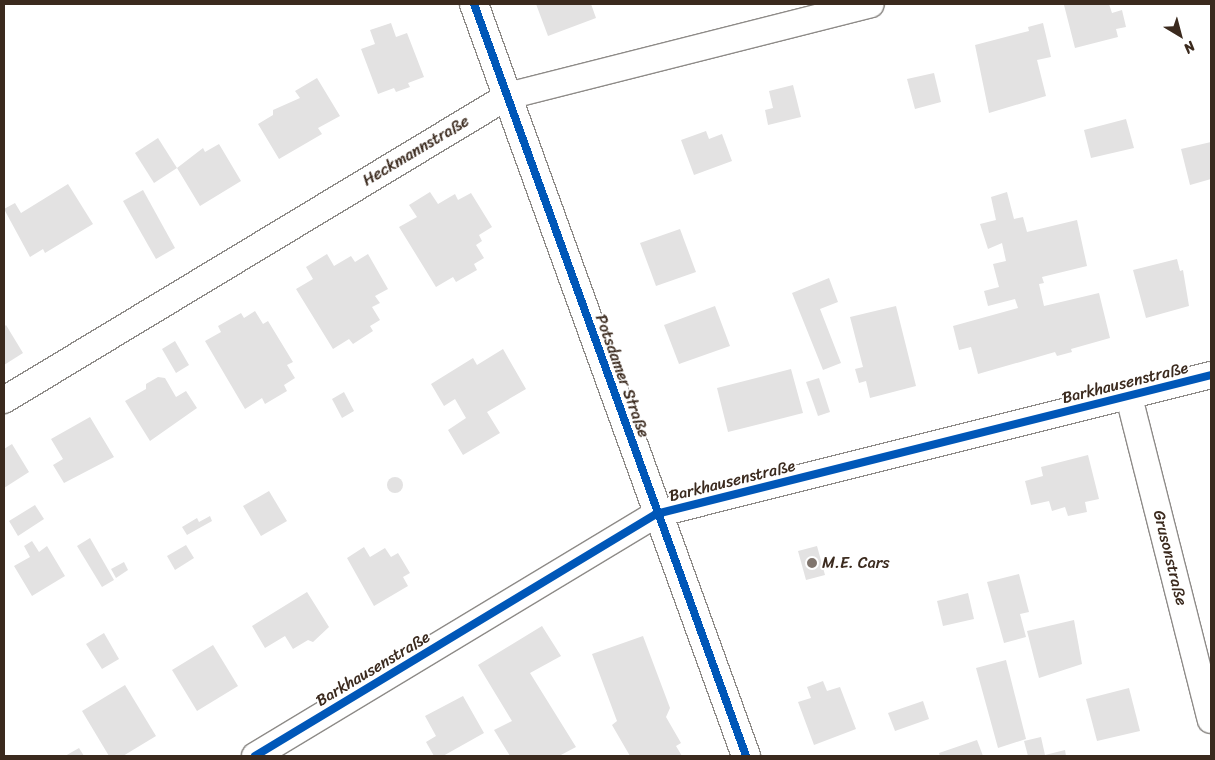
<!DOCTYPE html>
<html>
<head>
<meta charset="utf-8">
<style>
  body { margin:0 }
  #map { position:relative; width:1215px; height:760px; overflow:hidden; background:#fff; font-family:Sriracha,sans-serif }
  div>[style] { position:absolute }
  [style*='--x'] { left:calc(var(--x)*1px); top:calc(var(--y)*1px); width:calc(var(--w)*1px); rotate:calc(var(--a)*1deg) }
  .building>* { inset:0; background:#e3e2e2 }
  .round { border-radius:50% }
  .roads { filter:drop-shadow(1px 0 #8e8b88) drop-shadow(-1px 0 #8e8b88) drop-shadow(0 1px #8e8b88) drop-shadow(0 -1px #8e8b88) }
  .street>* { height:26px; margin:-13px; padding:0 13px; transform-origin:13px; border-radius:13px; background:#fff }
  .secondary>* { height:28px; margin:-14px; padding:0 14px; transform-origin:14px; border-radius:14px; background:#fff }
  .cycleway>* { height:8px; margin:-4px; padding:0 4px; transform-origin:4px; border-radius:4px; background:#0057b8 }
  .dots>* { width:14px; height:14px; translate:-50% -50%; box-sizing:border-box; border:2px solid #fff; border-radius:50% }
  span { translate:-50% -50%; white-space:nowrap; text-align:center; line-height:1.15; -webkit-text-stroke:4px #fff; paint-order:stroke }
  .street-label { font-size:16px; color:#3b2a1e }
  .poi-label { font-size:16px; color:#3b2a1e }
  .left { translate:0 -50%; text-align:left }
  .frame { position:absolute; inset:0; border:5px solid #3b2a1e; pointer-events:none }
  .north { position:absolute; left:1155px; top:10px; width:50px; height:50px; -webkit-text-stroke:4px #fff; paint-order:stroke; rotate:143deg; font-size:14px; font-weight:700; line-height:20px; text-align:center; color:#3b2a1e }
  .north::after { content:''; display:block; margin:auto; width:18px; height:22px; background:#3b2a1e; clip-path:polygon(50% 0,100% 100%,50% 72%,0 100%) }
</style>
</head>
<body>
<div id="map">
  <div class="building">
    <i style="clip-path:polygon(536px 4px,591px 4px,596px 18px,548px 36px)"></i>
    <i style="clip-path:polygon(1070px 4px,1109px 4px,1112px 13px,1122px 10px,1126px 27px,1116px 29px,1118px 37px,1075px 48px,1064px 5px)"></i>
    <i style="clip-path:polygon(391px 23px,396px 37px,407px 33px,424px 77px,408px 83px,410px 87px,396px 92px,394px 88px,378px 94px,361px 49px,375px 44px,370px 30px)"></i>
    <i style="clip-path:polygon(1043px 23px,1051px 57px,1037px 60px,1046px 96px,989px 113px,975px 45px,1029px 31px,1028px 27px)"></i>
    <i style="clip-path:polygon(934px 73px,941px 102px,915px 109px,907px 79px)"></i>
    <i style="clip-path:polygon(317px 78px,340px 116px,318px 128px,322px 134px,279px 159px,258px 124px,273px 115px,273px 110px,300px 98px,295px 91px)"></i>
    <i style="clip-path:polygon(793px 85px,801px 117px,768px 125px,765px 110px,773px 108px,769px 91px)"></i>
    <i style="clip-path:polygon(1126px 119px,1134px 148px,1091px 158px,1084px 130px)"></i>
    <i style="clip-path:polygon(706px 131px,709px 139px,722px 134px,732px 161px,694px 175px,681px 140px)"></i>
    <i style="clip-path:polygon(158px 138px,177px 168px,154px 183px,135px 153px)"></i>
    <i style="clip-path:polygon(1211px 142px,1211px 179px,1190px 185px,1181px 149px)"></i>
    <i style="clip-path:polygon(219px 144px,241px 181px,200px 206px,177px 168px,203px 148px,205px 152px)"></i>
    <i style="clip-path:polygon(68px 184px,93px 224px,45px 253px,43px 249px,30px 257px,4px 209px,15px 203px,21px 213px)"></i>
    <i style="clip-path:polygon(143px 190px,175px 248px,156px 259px,123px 201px)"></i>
    <i style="clip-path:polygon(430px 192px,438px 204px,455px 194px,458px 200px,471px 193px,492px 227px,479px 235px,482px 241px,476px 245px,484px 258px,474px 264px,477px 270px,456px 282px,453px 277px,436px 287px,399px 227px,417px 217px,409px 205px)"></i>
    <i style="clip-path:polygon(1007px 192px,1014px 219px,1023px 217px,1027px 232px,1077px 220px,1087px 266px,1042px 277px,1044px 283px,1039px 284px,1044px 306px,1099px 293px,1110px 338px,1071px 349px,1072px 352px,1057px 356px,1055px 352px,978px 374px,971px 347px,959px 350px,953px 326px,1018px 308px,1015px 299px,988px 306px,984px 291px,999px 287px,993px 264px,1006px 261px,1002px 243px,988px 249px,980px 224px,996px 220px,991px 197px)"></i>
    <i style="clip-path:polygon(680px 229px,696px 272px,656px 286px,640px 243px)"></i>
    <i style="clip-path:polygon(327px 254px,334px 266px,351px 256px,355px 262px,368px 254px,388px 289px,375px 296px,380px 303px,372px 307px,380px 320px,370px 326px,373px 331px,353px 344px,349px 339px,333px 349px,296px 289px,313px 279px,306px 267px)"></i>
    <i style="clip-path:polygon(1177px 259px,1180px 271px,1183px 270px,1189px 306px,1146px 318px,1133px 270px)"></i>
    <i style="clip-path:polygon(829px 278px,838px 302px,820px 309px,841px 363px,823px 370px,792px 293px)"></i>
    <i style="clip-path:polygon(715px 306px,730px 346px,679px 364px,664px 325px)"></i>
    <i style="clip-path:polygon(896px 306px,916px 386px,870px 398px,866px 381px,859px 383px,855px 369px,863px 367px,850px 317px)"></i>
    <i style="clip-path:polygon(255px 311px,263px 324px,268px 321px,293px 362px,287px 365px,295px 378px,284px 385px,287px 391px,265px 404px,262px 398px,245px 409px,205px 341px,221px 332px,218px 326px,241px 313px,244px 318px)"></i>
    <i style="clip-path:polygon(6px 325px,23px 353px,4px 365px,4px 327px)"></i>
    <i style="clip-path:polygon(175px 341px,189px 365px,176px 373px,162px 349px)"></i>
    <i style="clip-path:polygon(503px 349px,526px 389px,487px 412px,500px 433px,463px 455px,448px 430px,466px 418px,455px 399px,444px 406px,431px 384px,473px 358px,477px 365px)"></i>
    <i style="clip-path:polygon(791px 369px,803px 413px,728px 432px,717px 388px)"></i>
    <i style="clip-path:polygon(158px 377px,165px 378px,176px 397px,186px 391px,197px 408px,150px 441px,125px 401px,146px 389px,146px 384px)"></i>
    <i style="clip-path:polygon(819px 378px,830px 412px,818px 416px,806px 382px)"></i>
    <i style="clip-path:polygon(344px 392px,354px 411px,342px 418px,332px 399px)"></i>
    <i style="clip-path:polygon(90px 417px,114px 457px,64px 483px,53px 465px,63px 459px,51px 439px)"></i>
    <i style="clip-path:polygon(12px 444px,29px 472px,4px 488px,4px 449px)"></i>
    <i style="clip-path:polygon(1088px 455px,1099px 499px,1085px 502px,1087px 512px,1068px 516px,1065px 507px,1052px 511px,1049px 501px,1031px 505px,1025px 481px,1043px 476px,1041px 467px)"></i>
    <i class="round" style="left:387px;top:477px;width:16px;height:16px"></i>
    <i style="clip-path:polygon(269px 491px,287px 521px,261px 536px,243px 506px)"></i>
    <i style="clip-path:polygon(35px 505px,44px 519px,18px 536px,9px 521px)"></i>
    <i style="clip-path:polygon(210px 516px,212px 521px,187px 535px,182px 527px,197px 518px,199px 522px)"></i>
    <i style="clip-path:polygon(90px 538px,114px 580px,102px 587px,77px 546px)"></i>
    <i style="clip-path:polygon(32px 541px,39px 552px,47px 546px,65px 576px,32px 596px,14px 566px,30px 557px,24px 546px)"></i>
    <i style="clip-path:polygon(186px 545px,194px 558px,175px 570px,167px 556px)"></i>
    <i style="clip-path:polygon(817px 546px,825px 575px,806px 580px,798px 551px)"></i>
    <i style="clip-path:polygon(364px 547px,370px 557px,385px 548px,391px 557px,398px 553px,410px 573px,403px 577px,408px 586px,374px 606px,347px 558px)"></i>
    <i style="clip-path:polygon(124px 562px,128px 570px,116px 578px,111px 569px)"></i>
    <i style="clip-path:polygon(1019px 574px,1029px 612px,1020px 614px,1026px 637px,1004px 643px,987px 582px)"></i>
    <i style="clip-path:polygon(307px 592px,329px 627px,313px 642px,308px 640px,293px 649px,285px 636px,265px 648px,252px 626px)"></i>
    <i style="clip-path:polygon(968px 593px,974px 619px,943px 626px,937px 601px)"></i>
    <i style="clip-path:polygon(1074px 620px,1082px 664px,1039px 678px,1027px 631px)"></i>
    <i style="clip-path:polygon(542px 626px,561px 656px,530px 673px,576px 747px,559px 756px,510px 756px,494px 730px,512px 721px,478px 665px)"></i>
    <i style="clip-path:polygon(104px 633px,119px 659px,102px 669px,86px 644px)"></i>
    <i style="clip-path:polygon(643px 636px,670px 708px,666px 717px,681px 743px,676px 746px,682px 756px,630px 756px,612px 725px,617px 721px,592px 654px)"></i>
    <i style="clip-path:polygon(213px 645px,238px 686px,197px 711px,172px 670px)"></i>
    <i style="clip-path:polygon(1006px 660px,1026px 739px,998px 748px,976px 668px)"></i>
    <i style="clip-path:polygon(823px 681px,827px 691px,840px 687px,856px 729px,814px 745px,798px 702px,811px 698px,807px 687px)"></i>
    <i style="clip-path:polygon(125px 685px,156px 736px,123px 756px,109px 756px,82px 711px)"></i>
    <i style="clip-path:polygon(1129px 688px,1140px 731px,1097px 741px,1086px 699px)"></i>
    <i style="clip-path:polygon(463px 696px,484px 733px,443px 756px,434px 756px,426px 742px,436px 736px,425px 716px)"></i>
    <i style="clip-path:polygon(923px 701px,929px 719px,895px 731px,888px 713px)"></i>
    <i style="clip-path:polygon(1041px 737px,1045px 755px,1065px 750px,1066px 756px,1028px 756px,1024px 741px)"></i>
    <i style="clip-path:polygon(977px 740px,983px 756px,940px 756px,939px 753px)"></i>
    <i style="clip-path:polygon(79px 748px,84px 756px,65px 756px)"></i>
  </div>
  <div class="roads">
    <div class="street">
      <i style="--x:1129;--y:397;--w:333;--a:75.8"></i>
      <i style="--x:4;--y:400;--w:589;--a:-31.1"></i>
      <i style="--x:508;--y:96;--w:374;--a:-14.2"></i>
      <i style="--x:255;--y:756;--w:468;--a:-31.1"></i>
      <i style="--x:656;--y:514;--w:572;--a:-14.06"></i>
    </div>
    <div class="secondary">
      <i style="--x:474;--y:4;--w:800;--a:70.11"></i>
    </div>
  </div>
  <div class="cycleway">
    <i style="--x:474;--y:4;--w:800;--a:70.11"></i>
    <i style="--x:255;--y:756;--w:468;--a:-31.1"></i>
    <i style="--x:656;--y:514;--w:572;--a:-14.06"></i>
  </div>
  <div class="dots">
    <i style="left:812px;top:563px;background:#80756d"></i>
  </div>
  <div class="street-label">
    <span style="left:416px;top:151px;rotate:-31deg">Heckmannstraße</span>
    <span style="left:622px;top:376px;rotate:70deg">Potsdamer Straße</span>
    <span style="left:1125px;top:383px;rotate:-14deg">Barkhausenstraße</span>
    <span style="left:732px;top:481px;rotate:-14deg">Barkhausenstraße</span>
    <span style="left:1170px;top:558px;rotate:76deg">Grusonstraße</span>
    <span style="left:373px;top:669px;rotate:-31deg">Barkhausenstraße</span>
  </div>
  <div class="poi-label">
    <span class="left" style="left:822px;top:563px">M.E. Cars</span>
  </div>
  <div class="frame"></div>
  <div class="north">N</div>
</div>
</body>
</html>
